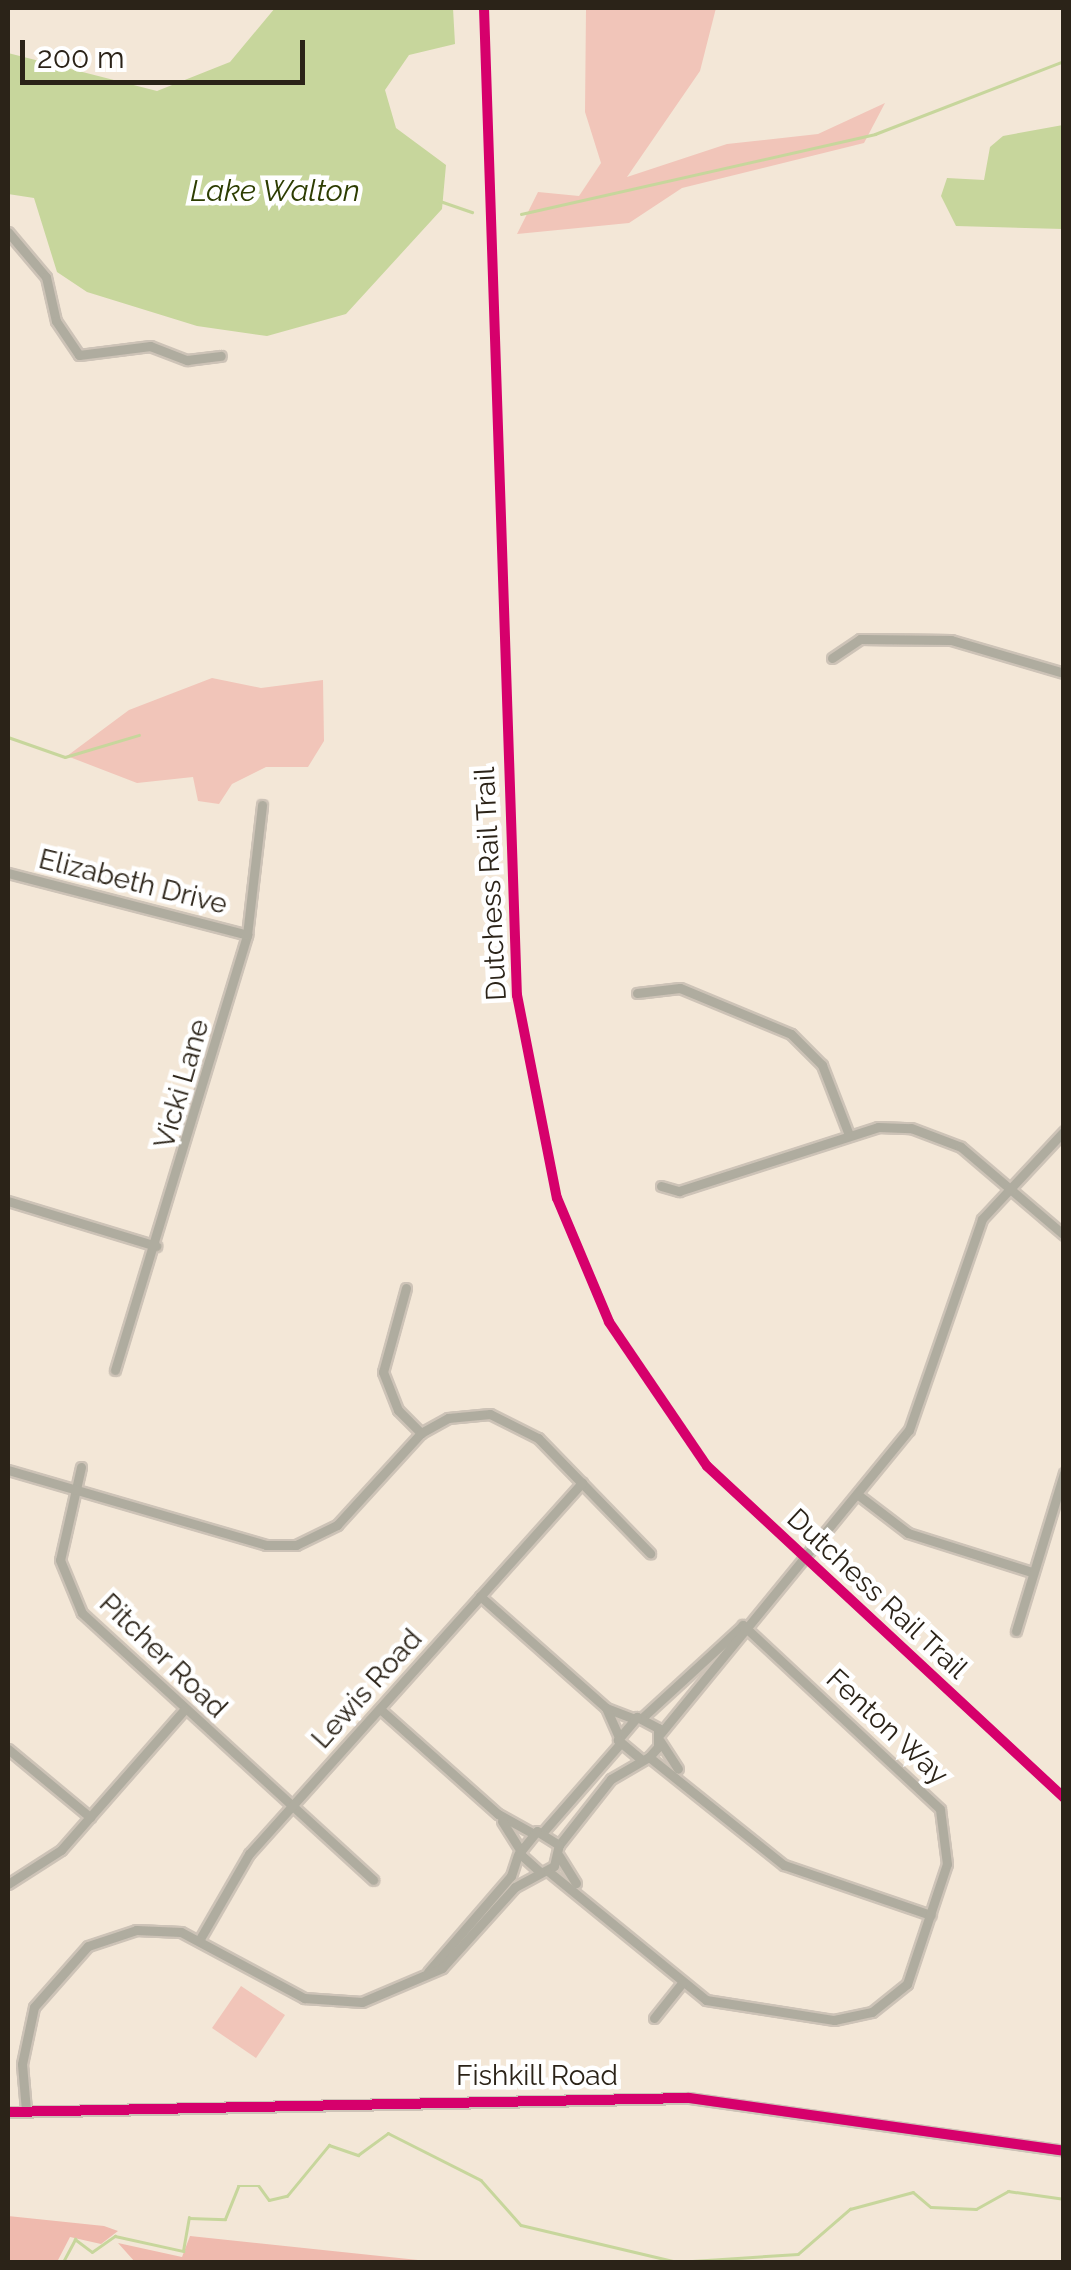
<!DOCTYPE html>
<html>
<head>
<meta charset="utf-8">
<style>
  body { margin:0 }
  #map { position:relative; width:1071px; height:2270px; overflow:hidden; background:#f3e7d7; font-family:Raleway,sans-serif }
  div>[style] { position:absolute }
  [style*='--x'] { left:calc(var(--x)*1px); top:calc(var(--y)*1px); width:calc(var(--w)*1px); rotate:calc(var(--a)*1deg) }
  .green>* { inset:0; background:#f1c5b9 }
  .forest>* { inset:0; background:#efbaae }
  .water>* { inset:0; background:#c7d69c }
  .stream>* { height:2.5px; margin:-1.25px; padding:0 1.25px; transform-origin:1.25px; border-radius:1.25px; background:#c7d69c }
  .roads { filter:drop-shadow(2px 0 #cdc3b7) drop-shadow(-2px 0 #cdc3b7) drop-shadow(0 2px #cdc3b7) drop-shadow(0 -2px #cdc3b7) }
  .street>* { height:9px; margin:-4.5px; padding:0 4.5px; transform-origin:4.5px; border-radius:4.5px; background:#afac9f }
  .cycleway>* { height:10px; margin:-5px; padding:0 5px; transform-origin:5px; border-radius:5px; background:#d6006c }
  span { translate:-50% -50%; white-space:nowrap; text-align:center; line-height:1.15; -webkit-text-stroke:9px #fff; paint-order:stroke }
  .street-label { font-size:28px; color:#2b2318 }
  .water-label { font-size:30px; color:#2d3d02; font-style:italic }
  .frame { position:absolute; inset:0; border:10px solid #2b2318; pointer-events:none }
  .scale { position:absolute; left:20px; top:40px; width:285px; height:45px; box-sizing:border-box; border:5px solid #2b2318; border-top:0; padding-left:12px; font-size:30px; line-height:35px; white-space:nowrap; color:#2b2318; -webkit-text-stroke:8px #fff; paint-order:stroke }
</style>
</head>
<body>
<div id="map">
  <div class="green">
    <i style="clip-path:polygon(586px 8px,716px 8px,700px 71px,627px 177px,727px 144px,818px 134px,885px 103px,864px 143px,682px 188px,629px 223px,517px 234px,538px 192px,579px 196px,601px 163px,585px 112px)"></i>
    <i style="clip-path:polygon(212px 678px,261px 688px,323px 680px,324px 741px,308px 767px,266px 767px,232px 784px,219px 804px,198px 801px,193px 777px,137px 783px,67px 756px,129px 710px)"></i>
    <i style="clip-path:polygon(241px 1986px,285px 2015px,256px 2058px,212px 2028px)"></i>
  </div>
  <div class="forest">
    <i style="clip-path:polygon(8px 2216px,104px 2226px,118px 2231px,101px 2244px,70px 2237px,57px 2262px,8px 2262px)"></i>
    <i style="clip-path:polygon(190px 2236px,437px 2262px,135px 2262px,118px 2243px,182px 2257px)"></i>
  </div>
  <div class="water">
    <i style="clip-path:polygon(275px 8px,453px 8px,455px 44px,409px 55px,385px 90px,396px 128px,446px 165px,442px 209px,346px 314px,267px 336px,197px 326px,87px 292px,57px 272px,34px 198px,8px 194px,8px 53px,157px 91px,230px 62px)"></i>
    <i style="clip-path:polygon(1063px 125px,1063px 229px,956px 226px,941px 196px,947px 178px,984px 180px,990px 147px,1003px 136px)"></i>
  </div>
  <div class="stream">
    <i style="--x:440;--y:201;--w:34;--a:19"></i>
    <i style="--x:521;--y:214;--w:363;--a:-12.7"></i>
    <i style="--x:875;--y:134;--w:203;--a:-21.1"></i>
    <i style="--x:8;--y:737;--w:60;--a:19.3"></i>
    <i style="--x:65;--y:757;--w:77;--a:-16.6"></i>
    <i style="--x:63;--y:2262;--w:26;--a:-62"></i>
    <i style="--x:75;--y:2239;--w:21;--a:37"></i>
    <i style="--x:92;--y:2252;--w:28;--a:-35"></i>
    <i style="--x:115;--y:2236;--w:70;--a:12.4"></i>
    <i style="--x:183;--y:2251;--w:34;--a:-80"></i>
    <i style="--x:189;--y:2218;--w:36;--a:2"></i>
    <i style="--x:225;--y:2219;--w:35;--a:-68"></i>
    <i style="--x:238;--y:2186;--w:21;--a:0"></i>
    <i style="--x:259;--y:2186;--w:17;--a:54"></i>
    <i style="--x:269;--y:2200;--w:18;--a:-13"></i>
    <i style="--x:287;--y:2196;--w:66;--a:-50.5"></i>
    <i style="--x:329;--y:2145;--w:31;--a:19"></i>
    <i style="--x:358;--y:2155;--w:37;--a:-36"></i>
    <i style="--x:388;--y:2133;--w:104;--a:26.8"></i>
    <i style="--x:481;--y:2180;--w:60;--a:48.4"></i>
    <i style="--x:521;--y:2225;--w:160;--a:13.3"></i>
    <i style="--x:677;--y:2262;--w:121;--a:-3.8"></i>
    <i style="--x:798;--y:2254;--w:69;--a:-40.9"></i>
    <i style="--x:850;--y:2209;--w:65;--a:-15.1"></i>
    <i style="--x:913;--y:2192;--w:23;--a:40"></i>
    <i style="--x:931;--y:2207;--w:45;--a:2.5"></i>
    <i style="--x:976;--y:2209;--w:37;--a:-29"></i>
    <i style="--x:1008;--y:2191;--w:57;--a:8.1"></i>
  </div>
  <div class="roads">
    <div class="street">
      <i style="--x:8;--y:232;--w:59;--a:49.8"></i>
      <i style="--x:46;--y:277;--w:45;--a:77.2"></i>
      <i style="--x:56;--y:321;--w:41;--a:55.9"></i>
      <i style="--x:79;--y:355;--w:72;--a:-7.2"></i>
      <i style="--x:150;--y:346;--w:40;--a:21"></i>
      <i style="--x:187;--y:360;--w:34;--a:-7"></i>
      <i style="--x:832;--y:658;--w:34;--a:-34"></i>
      <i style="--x:860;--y:639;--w:91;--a:0.6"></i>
      <i style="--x:951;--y:640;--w:118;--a:16.3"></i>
      <i style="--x:8;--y:873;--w:247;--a:14.5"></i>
      <i style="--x:637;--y:993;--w:43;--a:-6.6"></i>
      <i style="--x:680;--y:988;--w:120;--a:22.5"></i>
      <i style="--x:791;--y:1034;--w:44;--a:45"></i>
      <i style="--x:822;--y:1065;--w:75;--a:68.9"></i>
      <i style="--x:661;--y:1186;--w:19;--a:16"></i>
      <i style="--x:679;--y:1191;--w:209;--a:-17.8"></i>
      <i style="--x:878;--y:1127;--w:33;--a:2"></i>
      <i style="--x:911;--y:1128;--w:53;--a:20.8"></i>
      <i style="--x:961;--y:1147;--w:135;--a:40.5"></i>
      <i style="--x:8;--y:1201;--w:155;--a:16.9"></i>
      <i style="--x:406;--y:1288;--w:87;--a:105.3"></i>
      <i style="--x:383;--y:1372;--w:41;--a:68.5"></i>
      <i style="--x:398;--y:1410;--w:33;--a:45"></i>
      <i style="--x:115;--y:1370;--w:455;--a:-73.1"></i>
      <i style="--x:247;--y:935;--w:131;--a:-83.4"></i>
      <i style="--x:81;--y:1467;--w:95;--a:102.7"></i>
      <i style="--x:60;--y:1560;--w:57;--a:67.5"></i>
      <i style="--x:82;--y:1613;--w:395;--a:42.5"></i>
      <i style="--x:8;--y:1470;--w:269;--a:16.2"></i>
      <i style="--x:266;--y:1545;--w:30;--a:0"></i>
      <i style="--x:296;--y:1545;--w:46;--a:-26"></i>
      <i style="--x:337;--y:1525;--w:125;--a:-47.6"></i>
      <i style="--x:421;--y:1433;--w:31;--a:-29"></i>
      <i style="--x:448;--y:1418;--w:42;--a:-5.4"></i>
      <i style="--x:490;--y:1414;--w:54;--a:26.6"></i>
      <i style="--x:538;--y:1438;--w:161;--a:45.8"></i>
      <i style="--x:857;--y:1494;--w:64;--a:37.4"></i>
      <i style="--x:908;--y:1533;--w:130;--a:17.5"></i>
      <i style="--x:480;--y:1596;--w:169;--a:41.6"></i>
      <i style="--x:606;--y:1708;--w:28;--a:21"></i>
      <i style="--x:1016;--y:1631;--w:165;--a:-73.1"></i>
      <i style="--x:606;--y:1708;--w:30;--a:66"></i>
      <i style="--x:380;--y:1709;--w:158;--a:41.7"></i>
      <i style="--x:498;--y:1814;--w:39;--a:29"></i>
      <i style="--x:643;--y:1717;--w:136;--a:-42.6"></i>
      <i style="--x:660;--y:1734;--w:393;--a:-50.7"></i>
      <i style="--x:909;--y:1430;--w:223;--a:-70.9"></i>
      <i style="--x:982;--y:1219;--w:120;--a:-47"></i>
      <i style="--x:660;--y:1741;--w:33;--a:57"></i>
      <i style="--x:8;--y:1749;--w:107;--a:39.7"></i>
      <i style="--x:649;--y:1757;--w:173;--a:38.7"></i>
      <i style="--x:784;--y:1865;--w:155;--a:18.8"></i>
      <i style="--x:502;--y:1821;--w:32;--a:58"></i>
      <i style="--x:543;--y:1832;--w:116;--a:-48.9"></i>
      <i style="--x:559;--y:1845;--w:84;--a:-51.8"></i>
      <i style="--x:611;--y:1779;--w:44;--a:-30.1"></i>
      <i style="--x:649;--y:1757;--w:13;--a:-48"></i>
      <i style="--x:658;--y:1747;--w:19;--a:-90"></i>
      <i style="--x:658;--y:1728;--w:24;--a:-152"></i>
      <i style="--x:637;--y:1717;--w:30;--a:130"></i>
      <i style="--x:618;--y:1740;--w:30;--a:40"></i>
      <i style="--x:559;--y:1856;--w:32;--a:58"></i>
      <i style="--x:548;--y:1871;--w:204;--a:39.2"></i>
      <i style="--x:706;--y:2000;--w:130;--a:8.9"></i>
      <i style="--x:834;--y:2020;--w:39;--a:-12"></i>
      <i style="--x:872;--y:2012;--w:45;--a:-38.7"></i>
      <i style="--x:907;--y:1984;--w:126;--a:-71.6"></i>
      <i style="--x:947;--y:1864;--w:55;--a:-97.3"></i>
      <i style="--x:940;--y:1809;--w:270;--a:-137"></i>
      <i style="--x:8;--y:1884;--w:63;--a:-32.7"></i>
      <i style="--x:61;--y:1850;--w:186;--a:-48.7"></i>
      <i style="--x:201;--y:1937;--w:96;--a:-60"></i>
      <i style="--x:249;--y:1854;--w:499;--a:-48.1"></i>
      <i style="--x:428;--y:1972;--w:127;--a:-49.2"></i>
      <i style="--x:511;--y:1876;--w:22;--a:-72"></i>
      <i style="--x:654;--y:2018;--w:45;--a:-51.3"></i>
      <i style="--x:26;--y:2110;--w:46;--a:-95"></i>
      <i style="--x:22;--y:2064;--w:58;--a:-78.1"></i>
      <i style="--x:34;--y:2007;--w:81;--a:-48.5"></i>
      <i style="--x:88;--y:1946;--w:51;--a:-18.4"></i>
      <i style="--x:136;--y:1930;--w:45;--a:2.5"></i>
      <i style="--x:181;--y:1932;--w:140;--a:28.2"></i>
      <i style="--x:304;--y:1998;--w:58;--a:3.9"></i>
      <i style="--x:362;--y:2002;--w:87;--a:-23"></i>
      <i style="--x:442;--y:1968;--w:109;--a:-48"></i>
      <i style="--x:515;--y:1887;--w:44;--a:-28.3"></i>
      <i style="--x:554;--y:1866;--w:22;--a:-77"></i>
      <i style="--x:559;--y:1845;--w:26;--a:-148"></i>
      <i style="--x:537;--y:1831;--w:28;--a:129"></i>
      <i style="--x:519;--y:1853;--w:28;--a:42"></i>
      <i style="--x:8;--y:2112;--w:681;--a:-1.18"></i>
      <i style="--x:689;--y:2098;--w:379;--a:8"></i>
    </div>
  </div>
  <div class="cycleway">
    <i style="--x:484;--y:8;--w:988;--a:88.09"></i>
    <i style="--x:517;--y:995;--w:207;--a:78.9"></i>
    <i style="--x:557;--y:1198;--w:134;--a:67.2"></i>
    <i style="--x:609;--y:1322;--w:174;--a:55.8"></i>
    <i style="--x:707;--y:1466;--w:488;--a:42.9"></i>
    <i style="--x:8;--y:2112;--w:681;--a:-1.18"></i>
    <i style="--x:689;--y:2098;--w:379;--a:8"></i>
  </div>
  <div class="street-label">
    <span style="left:133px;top:882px;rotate:14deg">Elizabeth Drive</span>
    <span style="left:491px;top:884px;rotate:-93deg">Dutchess Rail Trail</span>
    <span style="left:182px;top:1084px;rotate:-74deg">Vicki Lane</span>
    <span style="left:877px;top:1594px;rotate:43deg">Dutchess Rail Trail</span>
    <span style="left:163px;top:1656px;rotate:44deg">Pitcher Road</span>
    <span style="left:367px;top:1689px;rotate:-48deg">Lewis Road</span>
    <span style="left:887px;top:1727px;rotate:43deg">Fenton Way</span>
    <span style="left:537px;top:2076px">Fishkill Road</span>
  </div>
  <div class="water-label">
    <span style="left:275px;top:191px">Lake Walton</span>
  </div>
  <div class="frame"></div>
  <div class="scale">200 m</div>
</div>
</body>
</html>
